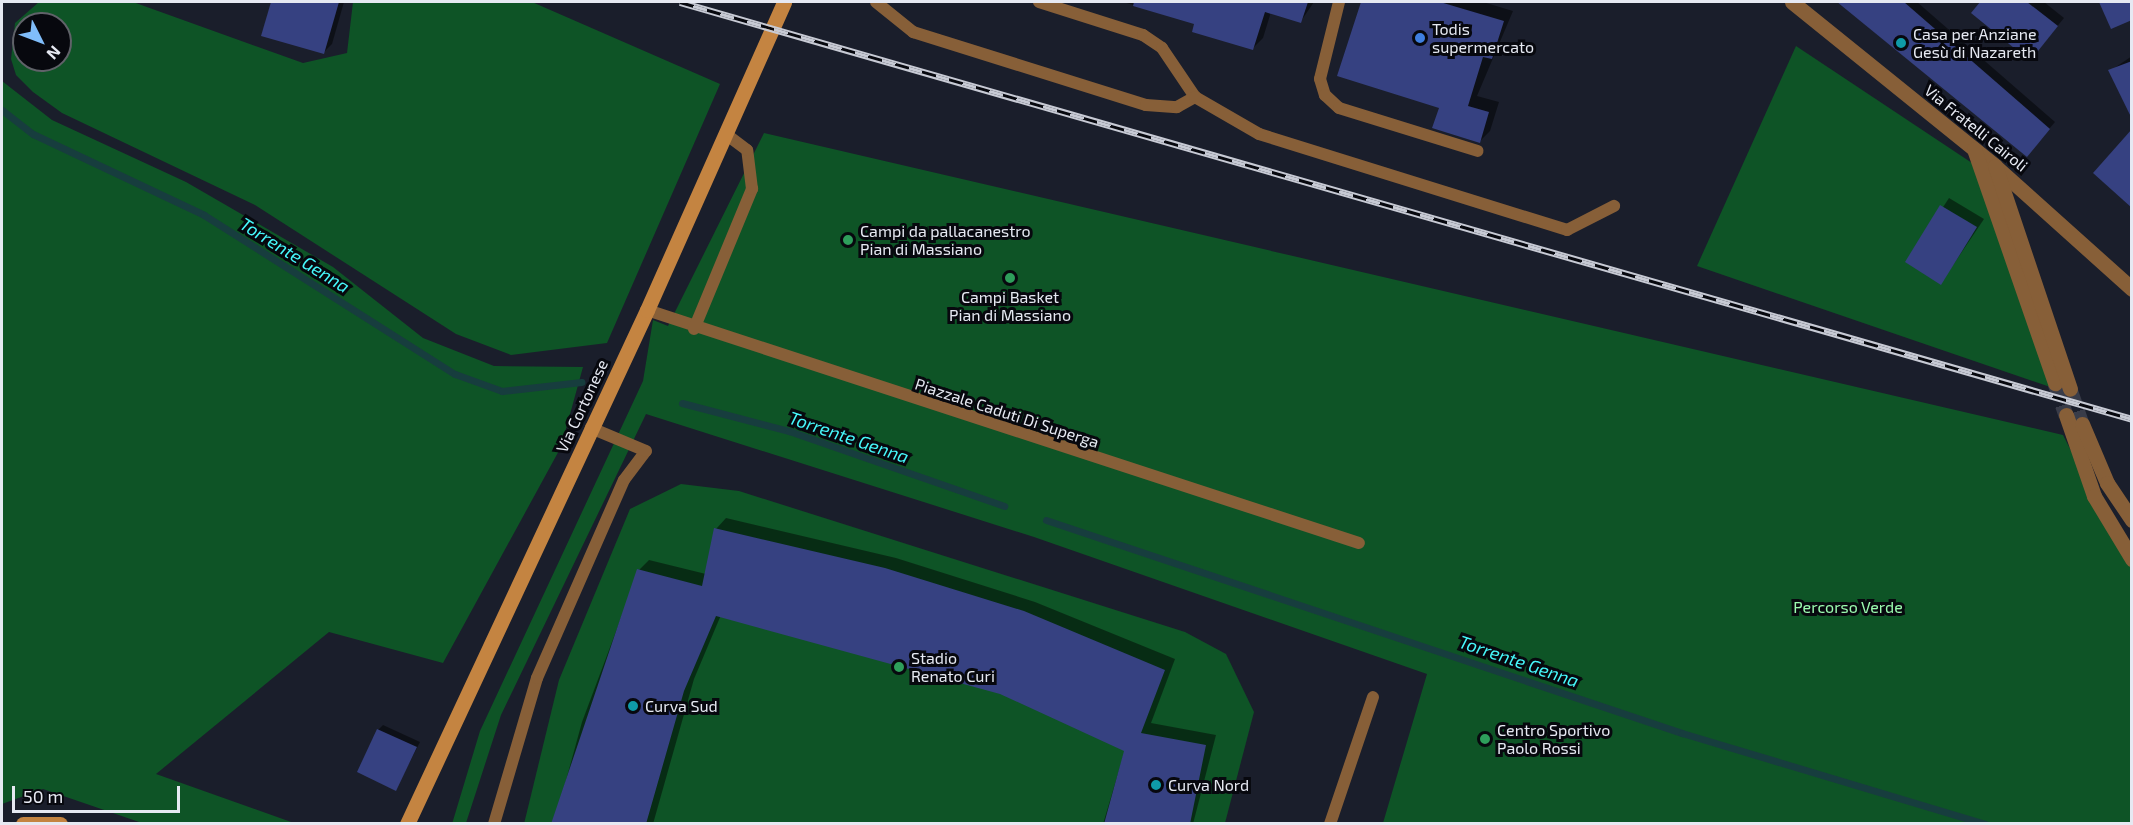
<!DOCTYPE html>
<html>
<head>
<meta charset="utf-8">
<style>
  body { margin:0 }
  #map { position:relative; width:2133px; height:825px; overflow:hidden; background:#1a1e2b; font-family:"Exo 2",sans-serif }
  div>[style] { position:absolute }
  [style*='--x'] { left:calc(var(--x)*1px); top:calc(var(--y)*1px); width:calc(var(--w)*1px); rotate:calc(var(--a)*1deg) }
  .green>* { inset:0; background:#0e5426 }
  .shadow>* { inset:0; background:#0007 }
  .stream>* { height:7px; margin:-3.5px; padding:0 3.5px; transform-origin:3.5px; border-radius:3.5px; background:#173d3e }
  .building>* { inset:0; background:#364181 }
  .street-tunnel>* { height:15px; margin-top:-7.5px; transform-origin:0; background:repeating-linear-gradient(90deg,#393c49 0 15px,transparent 0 23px) }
  .lane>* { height:12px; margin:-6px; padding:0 6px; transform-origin:6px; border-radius:6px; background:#875f38 }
  .street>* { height:15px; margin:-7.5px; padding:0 7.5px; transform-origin:7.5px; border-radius:7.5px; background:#875f38 }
  .secondary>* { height:15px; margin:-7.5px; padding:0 7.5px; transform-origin:7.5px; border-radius:7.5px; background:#c48441 }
  .rail>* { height:7px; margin-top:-3.5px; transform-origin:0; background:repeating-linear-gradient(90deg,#07080e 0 14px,#c7cad4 0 28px); box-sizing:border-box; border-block:2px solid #c7cad4 }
  .dots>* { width:16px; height:16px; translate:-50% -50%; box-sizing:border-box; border:3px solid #07080e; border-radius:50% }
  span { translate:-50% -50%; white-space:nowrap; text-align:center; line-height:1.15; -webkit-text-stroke:6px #07080e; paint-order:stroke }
  .poi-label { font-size:16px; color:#e6e9f2 }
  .left { translate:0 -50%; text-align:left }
  .street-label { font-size:16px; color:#e6e9f2 }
  .park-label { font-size:16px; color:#9cfcb0 }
  .water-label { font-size:18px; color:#46f7fa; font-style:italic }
  .frame { position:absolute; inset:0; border:3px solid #e6e9f2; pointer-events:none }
  .north { position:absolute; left:12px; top:12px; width:60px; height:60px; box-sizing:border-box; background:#07080e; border:2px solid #606269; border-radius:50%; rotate:132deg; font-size:16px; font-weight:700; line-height:24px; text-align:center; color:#e6e9f2 }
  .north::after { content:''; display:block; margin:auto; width:21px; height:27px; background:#80bdfa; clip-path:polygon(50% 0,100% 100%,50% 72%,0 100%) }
  .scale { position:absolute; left:12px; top:786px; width:168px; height:27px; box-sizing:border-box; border:3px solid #e6e9f2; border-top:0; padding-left:8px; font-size:18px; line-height:21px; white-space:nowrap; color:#e6e9f2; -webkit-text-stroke:4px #07080e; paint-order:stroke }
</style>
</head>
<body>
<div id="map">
  <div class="green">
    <i style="clip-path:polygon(evenodd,39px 2px,133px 2px,303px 63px,347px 53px,353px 2px,532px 2px,720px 84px,607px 343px,511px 355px,456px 334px,255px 205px,62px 113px,33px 92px,16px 75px,11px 59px,15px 23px,39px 2px,24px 24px,60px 24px,60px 60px,24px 60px,24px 24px)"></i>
    <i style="clip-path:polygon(1796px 46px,1972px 163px,2062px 391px,1697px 266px)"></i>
    <i style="clip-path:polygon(2px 81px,52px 120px,186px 182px,333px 267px,423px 338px,494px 366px,583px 367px,561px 447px,443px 663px,329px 632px,156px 774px,294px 823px,142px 823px,43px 789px,2px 804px)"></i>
    <i style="clip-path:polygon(764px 133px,2063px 435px,2114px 535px,2131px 549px,2131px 823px,1383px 823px,1427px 674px,1034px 537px,646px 414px,501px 715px,466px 823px,452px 824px,480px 731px,643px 381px,653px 320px,668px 326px)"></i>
    <i style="clip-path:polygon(681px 484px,739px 491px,1185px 632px,1226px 654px,1254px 712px,1225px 823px,524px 824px,559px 680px,630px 509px)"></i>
  </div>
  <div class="shadow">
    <i style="clip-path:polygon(273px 2px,344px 2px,332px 44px,324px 52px,263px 35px)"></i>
    <i style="clip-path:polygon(1123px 2px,1314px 2px,1301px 21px,1271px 12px,1263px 38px,1253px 48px,1196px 23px)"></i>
    <i style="clip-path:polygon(1362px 2px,1483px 2px,1513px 11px,1477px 96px,1499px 102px,1490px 131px,1480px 141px,1440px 107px,1339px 75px)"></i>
    <i style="clip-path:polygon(1837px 2px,1917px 2px,2055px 122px,2027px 155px)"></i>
    <i style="clip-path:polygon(1982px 2px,2044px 2px,2064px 18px,2037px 51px,1973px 13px)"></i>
    <i style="clip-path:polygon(2132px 56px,2132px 116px,2110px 71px)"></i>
    <i style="clip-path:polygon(1949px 198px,1984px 219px,1941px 283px,1907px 262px)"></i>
    <i style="clip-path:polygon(726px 518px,896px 558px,1035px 602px,1175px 659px,1151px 723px,1216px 735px,1193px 824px,1103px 824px,1125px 750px,1001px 692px,721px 615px,694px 679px,653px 824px,554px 824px,582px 722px,639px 570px,649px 560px,706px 574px,716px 529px)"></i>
    <i style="clip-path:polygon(383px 725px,420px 742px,396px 789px,378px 730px)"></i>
  </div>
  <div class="stream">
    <i style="--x:2;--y:110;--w:39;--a:38"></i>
    <i style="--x:33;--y:134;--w:189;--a:25.3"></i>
    <i style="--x:204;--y:215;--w:297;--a:32.4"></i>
    <i style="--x:455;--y:374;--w:50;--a:19.9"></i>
    <i style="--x:502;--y:391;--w:80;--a:-6.5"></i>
    <i style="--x:682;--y:403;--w:111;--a:14.7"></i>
    <i style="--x:789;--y:431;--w:228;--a:19.2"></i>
    <i style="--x:1046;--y:520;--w:671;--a:18.52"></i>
    <i style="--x:1682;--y:733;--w:317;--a:16.7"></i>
  </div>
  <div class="building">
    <i style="clip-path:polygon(271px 2px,339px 2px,324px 54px,261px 36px)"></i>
    <i style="clip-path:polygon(1134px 2px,1308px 2px,1301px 23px,1265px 12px,1253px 50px,1192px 32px,1194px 24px,1133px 6px)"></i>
    <i style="clip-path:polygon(1361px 2px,1440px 2px,1504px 21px,1492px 59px,1483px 57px,1468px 106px,1489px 112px,1480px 143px,1432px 128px,1439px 108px,1337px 76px)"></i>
    <i style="clip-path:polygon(1837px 2px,1904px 2px,2050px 129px,2027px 157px)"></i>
    <i style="clip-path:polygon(1980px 2px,2027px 2px,2058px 26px,2030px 61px,1971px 13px)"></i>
    <i style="clip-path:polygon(2099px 2px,2132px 2px,2132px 20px,2111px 29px)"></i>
    <i style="clip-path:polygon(2132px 61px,2132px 119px,2108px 70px)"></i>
    <i style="clip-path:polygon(2132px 129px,2132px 208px,2093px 173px)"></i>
    <i style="clip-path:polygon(1940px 205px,1977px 227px,1941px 285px,1905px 262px)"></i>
    <i style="clip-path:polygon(714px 528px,885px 568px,1024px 611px,1165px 670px,1141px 733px,1206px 745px,1190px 824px,1104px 824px,1124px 751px,1000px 694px,716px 616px,684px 691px,646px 824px,551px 824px,637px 569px,702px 586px)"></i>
    <i style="clip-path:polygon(377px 729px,417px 747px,396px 791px,357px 772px)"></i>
  </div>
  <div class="street-tunnel">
    <i style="--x:2055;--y:383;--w:34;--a:71"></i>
    <i style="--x:2070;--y:389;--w:37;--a:71"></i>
  </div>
  <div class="lane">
    <i style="--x:876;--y:2;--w:48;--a:39"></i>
    <i style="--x:913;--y:32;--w:244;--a:17.4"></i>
    <i style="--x:1146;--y:105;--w:31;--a:4"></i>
    <i style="--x:1177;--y:107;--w:21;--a:-29"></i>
    <i style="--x:1039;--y:2;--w:109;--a:17.6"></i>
    <i style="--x:1143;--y:35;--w:23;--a:34"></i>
    <i style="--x:1162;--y:48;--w:59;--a:56"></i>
    <i style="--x:1195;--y:97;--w:74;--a:30"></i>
    <i style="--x:1259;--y:134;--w:323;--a:17.3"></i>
    <i style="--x:1567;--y:230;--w:53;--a:-27.1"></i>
    <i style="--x:1339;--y:2;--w:79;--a:103.9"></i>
    <i style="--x:1320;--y:79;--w:17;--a:73"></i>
    <i style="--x:1325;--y:95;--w:19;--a:43"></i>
    <i style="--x:1339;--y:108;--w:145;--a:17.2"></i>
    <i style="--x:647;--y:310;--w:749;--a:18.12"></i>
    <i style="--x:694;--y:329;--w:152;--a:-67.5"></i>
    <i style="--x:752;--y:189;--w:39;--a:-97"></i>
    <i style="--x:747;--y:150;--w:26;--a:-143"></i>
    <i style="--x:494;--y:824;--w:152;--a:-73.6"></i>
    <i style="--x:537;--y:678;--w:216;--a:-66.3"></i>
    <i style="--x:624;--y:480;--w:36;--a:-53"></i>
    <i style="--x:646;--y:451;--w:60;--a:-157.3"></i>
    <i style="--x:1330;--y:824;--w:134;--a:-71.3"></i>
  </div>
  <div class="street">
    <i style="--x:1792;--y:2;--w:261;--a:38.9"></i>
    <i style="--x:1995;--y:166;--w:184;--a:41.9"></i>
    <i style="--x:1974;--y:149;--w:248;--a:70.9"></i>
    <i style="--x:1995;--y:166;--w:235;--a:71.4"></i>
    <i style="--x:2066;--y:415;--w:86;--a:70.9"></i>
    <i style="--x:2094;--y:496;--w:74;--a:58.9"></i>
    <i style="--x:2082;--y:424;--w:64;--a:67"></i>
    <i style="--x:2107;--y:483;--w:45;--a:56"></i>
  </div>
  <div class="secondary">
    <i style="--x:23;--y:824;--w:37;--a:0"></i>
    <i style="--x:407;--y:824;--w:567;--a:-64.97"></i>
    <i style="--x:647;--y:310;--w:337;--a:-66"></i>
  </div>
  <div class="rail">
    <i style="--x:680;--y:2;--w:1511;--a:16.02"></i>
  </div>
  <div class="dots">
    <i style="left:1420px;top:38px;background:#3f7fe0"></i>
    <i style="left:1901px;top:43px;background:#0f9aa8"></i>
    <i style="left:848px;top:240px;background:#2e9e5b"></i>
    <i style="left:1010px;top:278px;background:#2e9e5b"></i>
    <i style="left:899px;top:667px;background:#2e9e5b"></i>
    <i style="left:633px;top:706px;background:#0f9aa8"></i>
    <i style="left:1485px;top:739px;background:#2e9e5b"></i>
    <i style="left:1156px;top:785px;background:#0f9aa8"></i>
  </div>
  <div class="poi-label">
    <span class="left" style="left:1432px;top:38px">Todis<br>supermercato</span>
    <span class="left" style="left:1913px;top:43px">Casa per Anziane<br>Gesù di Nazareth</span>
    <span class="left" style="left:860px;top:240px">Campi da pallacanestro<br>Pian di Massiano</span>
    <span style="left:1010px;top:306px">Campi Basket<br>Pian di Massiano</span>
    <span class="left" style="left:911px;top:667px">Stadio<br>Renato Curi</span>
    <span class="left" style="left:645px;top:706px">Curva Sud</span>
    <span class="left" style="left:1497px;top:739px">Centro Sportivo<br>Paolo Rossi</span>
    <span class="left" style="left:1168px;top:785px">Curva Nord</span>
  </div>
  <div class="street-label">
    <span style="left:1976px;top:128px;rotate:39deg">Via Fratelli Cairoli</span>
    <span style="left:582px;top:406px;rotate:-65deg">Via Cortonese</span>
    <span style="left:1007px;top:413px;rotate:18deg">Piazzale Caduti Di Superga</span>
  </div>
  <div class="park-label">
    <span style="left:1848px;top:607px">Percorso Verde</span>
  </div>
  <div class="water-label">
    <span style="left:295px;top:255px;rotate:32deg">Torrente Genna</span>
    <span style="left:849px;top:437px;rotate:19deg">Torrente Genna</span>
    <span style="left:1519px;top:661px;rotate:19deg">Torrente Genna</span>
  </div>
  <div class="frame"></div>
  <div class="north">N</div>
  <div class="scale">50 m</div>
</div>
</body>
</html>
